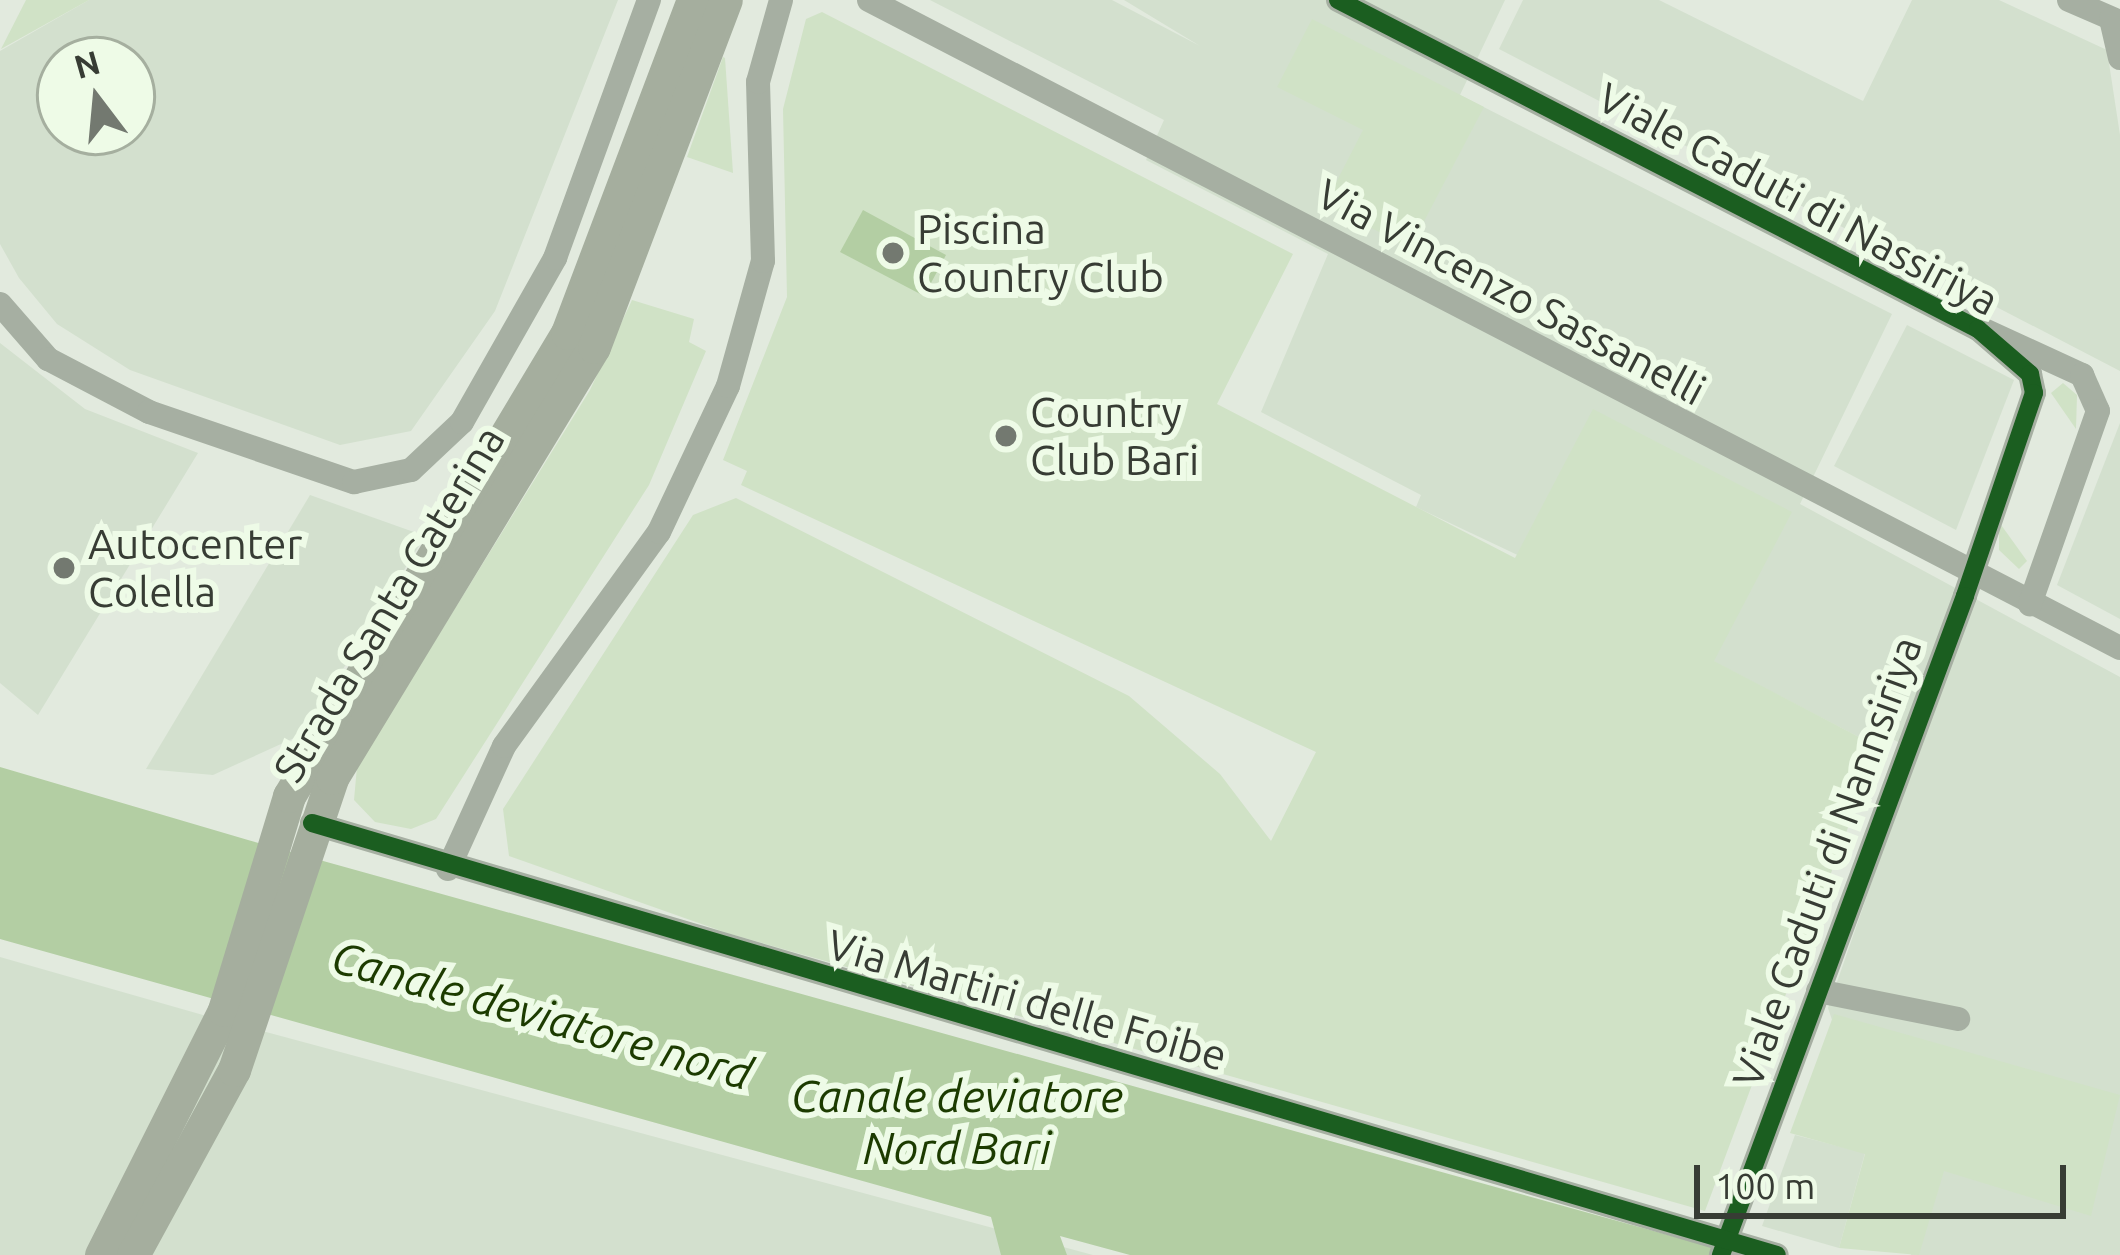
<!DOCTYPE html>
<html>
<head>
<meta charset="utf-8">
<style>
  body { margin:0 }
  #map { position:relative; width:2120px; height:1255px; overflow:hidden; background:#e2eade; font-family:Ubuntu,sans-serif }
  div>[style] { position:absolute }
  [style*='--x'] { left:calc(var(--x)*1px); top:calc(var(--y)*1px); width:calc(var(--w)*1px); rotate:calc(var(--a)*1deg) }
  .built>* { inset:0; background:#d3e0ce }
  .green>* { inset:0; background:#d0e2c6 }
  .water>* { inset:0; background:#b3cea3 }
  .street>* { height:24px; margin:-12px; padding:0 12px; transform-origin:12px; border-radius:12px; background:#a6afa2 }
  .secondary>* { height:33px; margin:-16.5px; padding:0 16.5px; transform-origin:16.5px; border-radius:16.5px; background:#a5ae9e }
  .cycleway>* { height:18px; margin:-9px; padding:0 9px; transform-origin:9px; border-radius:9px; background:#1b5e20 }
  .dots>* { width:33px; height:33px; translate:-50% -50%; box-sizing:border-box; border:6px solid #eefbe7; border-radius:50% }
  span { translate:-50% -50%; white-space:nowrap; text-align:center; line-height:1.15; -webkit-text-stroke:12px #eefbe7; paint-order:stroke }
  .street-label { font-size:42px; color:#373c34 }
  .poi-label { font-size:42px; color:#373c34 }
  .left { translate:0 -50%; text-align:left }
  .water-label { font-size:45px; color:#1c3b00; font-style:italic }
  .north { position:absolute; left:36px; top:36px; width:120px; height:120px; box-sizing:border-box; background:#eefbe7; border:3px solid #a5af9f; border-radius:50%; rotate:344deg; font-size:33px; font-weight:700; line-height:48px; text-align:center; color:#373c34 }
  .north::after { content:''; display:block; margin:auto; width:42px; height:54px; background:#737970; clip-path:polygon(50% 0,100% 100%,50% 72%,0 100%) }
  .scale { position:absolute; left:1694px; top:1165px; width:372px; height:54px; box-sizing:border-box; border:6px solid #373c34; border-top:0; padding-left:15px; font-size:36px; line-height:42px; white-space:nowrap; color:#373c34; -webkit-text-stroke:9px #eefbe7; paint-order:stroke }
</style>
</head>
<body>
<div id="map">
  <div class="built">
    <i style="clip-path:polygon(evenodd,89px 0,618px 0,495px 311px,411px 431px,340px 445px,130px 370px,57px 324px,19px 278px,0 244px,0 51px,89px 0,60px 60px,132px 60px,132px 132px,60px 132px,60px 60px)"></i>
    <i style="clip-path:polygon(930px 0,1112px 0,1200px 46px,1124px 0,1505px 0,1460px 95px,1892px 314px,1800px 504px,2120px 677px,2120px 1255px,1911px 1255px,1828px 1008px,1917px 752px,1883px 734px,1878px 747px,1713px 661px,1719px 650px,1416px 507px,1421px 495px,1261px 412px,1328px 254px,1146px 160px,1164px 120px)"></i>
    <i style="clip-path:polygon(1523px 0,1659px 0,1863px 101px,1912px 0,1999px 0,2107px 50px,2120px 135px,2120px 371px,1499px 49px)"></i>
    <i style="clip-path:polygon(1907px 325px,2014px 380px,1956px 530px,1834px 466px)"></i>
    <i style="clip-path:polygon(0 343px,85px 409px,198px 453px,38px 715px,0 683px)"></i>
    <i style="clip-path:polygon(2120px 423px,2120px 619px,2057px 585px)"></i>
    <i style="clip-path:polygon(310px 495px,425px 536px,303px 734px,213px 775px,146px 769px)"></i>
    <i style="clip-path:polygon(0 957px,210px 1017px,1093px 1255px,0 1255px)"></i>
    <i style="clip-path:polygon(1795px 1135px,1865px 1153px,1839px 1248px,1762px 1226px)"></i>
  </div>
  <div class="green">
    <i style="clip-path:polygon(26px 0,89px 0,1px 49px)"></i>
    <i style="clip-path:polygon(822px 12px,1293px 254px,1217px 404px,1515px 558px,1593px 409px,1792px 512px,1714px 661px,1878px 747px,1705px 1211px,727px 933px,509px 856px,503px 809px,693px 515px,736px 498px,1129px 696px,1220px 774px,1271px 841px,1316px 752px,741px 485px,747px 471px,723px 460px,787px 297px,783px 109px,806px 19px)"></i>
    <i style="clip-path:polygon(1312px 19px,1484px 107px,1410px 248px,1325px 204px,1363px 130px,1277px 87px)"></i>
    <i style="clip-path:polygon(723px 57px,725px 58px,733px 173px,687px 157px)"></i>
    <i style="clip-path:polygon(632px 300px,694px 319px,689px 342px,706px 351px,649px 485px,436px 819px,411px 829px,375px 822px,354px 800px,357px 767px,590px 390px)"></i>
    <i style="clip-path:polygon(2063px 383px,2077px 395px,2076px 429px,2051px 393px)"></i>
    <i style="clip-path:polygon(1999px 522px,2027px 561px,2019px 569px,1999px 550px)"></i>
    <i style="clip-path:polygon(1834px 1014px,2120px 1095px,2091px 1216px,1944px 1171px,1919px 1255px,1839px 1248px,1865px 1154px,1790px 1133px)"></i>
  </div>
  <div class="water">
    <i style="clip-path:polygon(863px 210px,946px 255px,924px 296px,840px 252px)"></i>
    <i style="clip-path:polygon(0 767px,248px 840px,1740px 1255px,1130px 1255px,1060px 1236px,1067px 1255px,1001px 1255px,991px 1217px,0 939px)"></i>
  </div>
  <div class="street">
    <i style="--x:869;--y:0;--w:1409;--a:27.38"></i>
    <i style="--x:1338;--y:0;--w:720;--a:27.21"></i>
    <i style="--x:1978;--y:329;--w:69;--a:40.9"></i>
    <i style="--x:2030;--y:374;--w:19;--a:78"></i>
    <i style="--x:2034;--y:393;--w:214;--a:108.8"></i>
    <i style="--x:1965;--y:596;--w:703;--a:110.32"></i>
    <i style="--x:2069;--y:0;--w:56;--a:23.3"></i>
    <i style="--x:2111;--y:19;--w:40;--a:77"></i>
    <i style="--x:0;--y:304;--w:73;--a:48.9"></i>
    <i style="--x:48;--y:359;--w:114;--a:27.7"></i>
    <i style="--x:149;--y:412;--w:217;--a:18.9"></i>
    <i style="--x:354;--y:482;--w:58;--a:-11.9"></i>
    <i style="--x:411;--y:470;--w:70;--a:-43.3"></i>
    <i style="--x:462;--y:422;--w:189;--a:-60.4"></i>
    <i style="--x:555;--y:258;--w:275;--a:-70"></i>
    <i style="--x:1986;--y:331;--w:106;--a:24.6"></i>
    <i style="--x:2082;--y:375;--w:39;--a:66"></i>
    <i style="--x:2098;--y:411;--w:205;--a:109.4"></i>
    <i style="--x:312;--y:823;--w:1527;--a:16.43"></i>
    <i style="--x:448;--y:869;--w:135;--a:-65.5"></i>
    <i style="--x:504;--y:746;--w:264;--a:-54.1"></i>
    <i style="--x:659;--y:532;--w:161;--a:-64.7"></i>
    <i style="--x:728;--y:386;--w:130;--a:-74.4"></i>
    <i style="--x:763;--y:261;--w:179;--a:-91.6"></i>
    <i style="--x:758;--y:82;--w:85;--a:-74.3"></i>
    <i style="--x:1818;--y:991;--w:143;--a:11.3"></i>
  </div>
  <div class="secondary">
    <i style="--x:101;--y:1255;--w:274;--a:-63.3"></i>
    <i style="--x:224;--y:1010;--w:224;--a:-73.1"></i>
    <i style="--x:289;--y:796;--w:540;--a:-59.02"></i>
    <i style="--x:567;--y:333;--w:356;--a:-69.3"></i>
    <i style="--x:133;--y:1255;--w:211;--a:-61.4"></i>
    <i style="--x:234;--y:1070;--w:308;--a:-71.4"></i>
    <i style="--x:332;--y:778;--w:504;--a:-58.71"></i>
    <i style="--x:594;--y:347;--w:371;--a:-69.2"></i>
  </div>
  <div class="cycleway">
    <i style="--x:1338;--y:0;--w:720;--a:27.21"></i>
    <i style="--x:1978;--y:329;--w:69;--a:40.9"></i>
    <i style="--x:2030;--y:374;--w:19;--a:78"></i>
    <i style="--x:2034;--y:393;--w:214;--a:108.8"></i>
    <i style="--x:1965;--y:596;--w:703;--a:110.32"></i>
    <i style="--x:312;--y:823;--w:1527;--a:16.43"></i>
  </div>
  <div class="dots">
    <i style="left:893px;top:253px;background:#737970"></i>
    <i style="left:1006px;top:436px;background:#737970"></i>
    <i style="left:64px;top:568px;background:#737970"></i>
  </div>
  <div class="street-label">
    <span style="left:1798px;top:199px;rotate:28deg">Viale Caduti di Nassiriya</span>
    <span style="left:1511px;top:292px;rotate:28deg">Via Vincenzo Sassanelli</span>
    <span style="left:389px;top:604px;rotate:-59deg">Strada Santa Caterina</span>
    <span style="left:1827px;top:862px;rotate:-70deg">Viale Caduti di Nannsiriya</span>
    <span style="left:1027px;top:1000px;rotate:16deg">Via Martiri delle Foibe</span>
  </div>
  <div class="poi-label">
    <span class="left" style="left:917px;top:253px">Piscina<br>Country Club</span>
    <span class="left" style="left:1030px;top:436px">Country<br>Club Bari</span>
    <span class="left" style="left:88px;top:568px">Autocenter<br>Colella</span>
  </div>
  <div class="water-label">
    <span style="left:542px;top:1015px;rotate:16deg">Canale deviatore nord</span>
    <span style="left:957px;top:1122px">Canale deviatore<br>Nord Bari</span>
  </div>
  <div class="north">N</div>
  <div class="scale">100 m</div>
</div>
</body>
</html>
